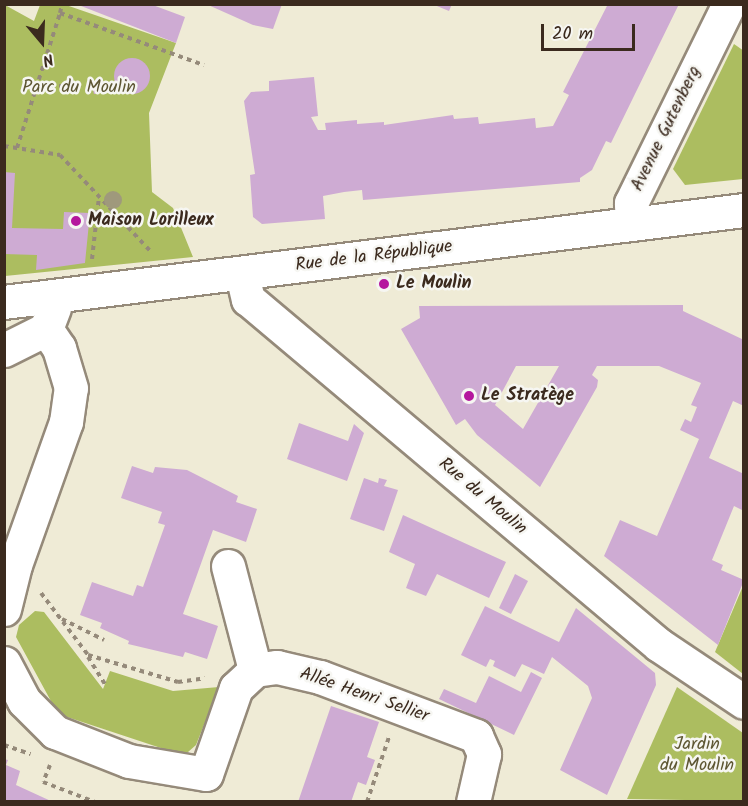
<!DOCTYPE html>
<html>
<head>
<meta charset="utf-8">
<style>
  body { margin:0 }
  #map { position:relative; width:748px; height:806px; overflow:hidden; background:#efebd6; font-family:Kalam,sans-serif }
  div>[style] { position:absolute }
  [style*='--x'] { left:calc(var(--x)*1px); top:calc(var(--y)*1px); width:calc(var(--w)*1px); rotate:calc(var(--a)*1deg) }
  .green>* { inset:0; background:#acbd60 }
  .building>* { inset:0; background:#ceabd3 }
  .round { border-radius:50% }
  .path>* { height:4px; margin-top:-2px; transform-origin:0; background:repeating-linear-gradient(90deg,#958a7a 0 4.5px,transparent 0 9px) }
  .roads { filter:drop-shadow(2px 0 #958a7a) drop-shadow(-2px 0 #958a7a) drop-shadow(0 2px #958a7a) drop-shadow(0 -2px #958a7a) }
  .minor>* { height:33px; margin:-16.5px; padding:0 16.5px; transform-origin:16.5px; border-radius:16.5px; background:#fff }
  .trees>* { width:18px; height:18px; margin:-9px; border-radius:50%; background:#9f997c }
  .dots>* { width:16px; height:16px; translate:-50% -50%; box-sizing:border-box; border:3px solid #f6f6f2; border-radius:50% }
  span { translate:-50% -50%; white-space:nowrap; text-align:center; line-height:1.15; -webkit-text-stroke:5px #f6f6f2; paint-order:stroke }
  .park-label { font-size:18px; color:#5d5632 }
  .street-label { font-size:18px; color:#3b2a1e }
  .poi-label { font-size:18px; color:#3b2a1e; font-weight:700 }
  .left { translate:0 -50%; text-align:left }
  .frame { position:absolute; inset:0; border:6px solid #3b2a1e; pointer-events:none }
  .north { position:absolute; left:12px; top:12px; width:60px; height:60px; -webkit-text-stroke:4px #f6f6f2; paint-order:stroke; rotate:161deg; font-size:16px; font-weight:700; line-height:24px; text-align:center; color:#3b2a1e }
  .north::after { content:''; display:block; margin:auto; width:21px; height:27px; background:#3b2a1e; clip-path:polygon(50% 0,100% 100%,50% 72%,0 100%) }
  .scale { position:absolute; left:541px; top:24px; width:94px; height:27px; box-sizing:border-box; border:3px solid #3b2a1e; border-top:0; padding-left:8px; font-size:18px; line-height:21px; white-space:nowrap; color:#3b2a1e; -webkit-text-stroke:4px #f6f6f2; paint-order:stroke }
</style>
</head>
<body>
<div id="map">
  <div class="green">
    <i style="clip-path:polygon(5px 5px,34px 21px,40px 5px,66px 5px,176px 43px,149px 113px,152px 192px,173px 208px,193px 257px,5px 276px)"></i>
    <i style="clip-path:polygon(734px 44px,744px 51px,743px 179px,685px 185px,673px 169px)"></i>
    <i style="clip-path:polygon(743px 586px,743px 674px,715px 652px)"></i>
    <i style="clip-path:polygon(35px 611px,44px 612px,103px 689px,110px 671px,173px 691px,219px 687px,196px 745px,188px 752px,176px 753px,58px 714px,16px 637px,19px 625px)"></i>
    <i style="clip-path:polygon(677px 687px,743px 733px,743px 801px,627px 799px)"></i>
  </div>
  <div class="building">
    <i style="clip-path:polygon(76px 4px,150px 4px,185px 17px,176px 43px)"></i>
    <i style="clip-path:polygon(206px 4px,282px 4px,273px 29px,253px 25px)"></i>
    <i style="clip-path:polygon(432px 4px,452px 4px,449px 11px)"></i>
    <i style="clip-path:polygon(608px 4px,679px 4px,611px 143px,606px 141px,592px 170px,580px 178px,580px 182px,363px 200px,362px 190px,344px 192px,323px 196px,325px 219px,262px 224px,253px 217px,250px 175px,255px 174px,244px 101px,251px 92px,269px 91px,269px 81px,314px 77px,318px 116px,311px 117px,318px 130px,326px 130px,325px 123px,357px 120px,357px 124px,384px 122px,384px 125px,453px 115px,454px 119px,478px 117px,479px 124px,535px 118px,536px 128px,553px 126px,569px 95px,563px 92px)"></i>
    <i class="round" style="left:114px;top:58px;width:36px;height:36px"></i>
    <i style="clip-path:polygon(111px 85px,115px 90px,94px 94px,93px 90px)"></i>
    <i style="clip-path:polygon(4px 172px,15px 173px,12px 228px,63px 229px,64px 212px,90px 213px,85px 263px,36px 270px,37px 255px,4px 254px)"></i>
    <i style="clip-path:polygon(evenodd,683px 305px,683px 311px,744px 340px,744px 406px,733px 401px,709px 458px,744px 474px,744px 511px,734px 506px,712px 560px,723px 565px,721px 570px,744px 580px,718px 645px,604px 556px,620px 520px,657px 536px,699px 439px,680px 430px,685px 419px,691px 422px,697px 407px,691px 405px,701px 383px,659px 366px,597px 366px,592px 375px,598px 380px,597px 387px,540px 487px,477px 435px,465px 419px,456px 425px,401px 329px,420px 318px,419px 306px,683px 305px,516px 366px,559px 366px,523px 429px,495px 405px,516px 366px)"></i>
    <i style="clip-path:polygon(299px 423px,348px 441px,354px 424px,364px 433px,347px 481px,287px 459px)"></i>
    <i style="clip-path:polygon(132px 466px,153px 473px,155px 467px,187px 470px,238px 496px,236px 502px,257px 509px,246px 542px,213px 530px,183px 614px,218px 626px,207px 659px,185px 652px,183px 657px,128px 644px,129px 641px,100px 628px,102px 623px,80px 615px,92px 582px,133px 596px,137px 585px,143px 587px,165px 525px,158px 523px,162px 512px,121px 498px)"></i>
    <i style="clip-path:polygon(364px 478px,378px 483px,379px 478px,387px 480px,384px 486px,398px 490px,384px 531px,350px 519px)"></i>
    <i style="clip-path:polygon(403px 515px,506px 562px,489px 598px,437px 574px,426px 596px,406px 588px,415px 564px,389px 552px)"></i>
    <i style="clip-path:polygon(515px 574px,528px 581px,511px 614px,499px 608px)"></i>
    <i style="clip-path:polygon(485px 606px,559px 642px,576px 608px,655px 673px,656px 685px,607px 795px,560px 770px,592px 698px,588px 686px,552px 657px,544px 674px,522px 664px,515px 677px,493px 666px,495px 661px,490px 659px,486px 667px,461px 655px)"></i>
    <i style="clip-path:polygon(531px 672px,542px 678px,514px 735px,439px 699px,444px 689px,476px 703px,489px 676px,521px 692px)"></i>
    <i style="clip-path:polygon(331px 706px,379px 722px,367px 757px,375px 760px,366px 785px,358px 782px,351px 802px,298px 802px)"></i>
    <i style="clip-path:polygon(4px 759px,8px 760px,6px 765px,20px 771px,16px 785px,53px 802px,4px 802px)"></i>
  </div>
  <div class="path">
    <i style="--x:60;--y:13;--w:9;--a:-77"></i>
    <i style="--x:38;--y:84;--w:12;--a:14"></i>
    <i style="--x:50;--y:87;--w:34;--a:-5"></i>
    <i style="--x:4;--y:146;--w:57;--a:9.1"></i>
    <i style="--x:60;--y:155;--w:132;--a:46.8"></i>
    <i style="--x:17;--y:148;--w:142;--a:-72.3"></i>
    <i style="--x:60;--y:13;--w:153;--a:19.9"></i>
    <i style="--x:92;--y:259;--w:62;--a:-83.6"></i>
    <i style="--x:41;--y:593;--w:78;--a:52.8"></i>
    <i style="--x:88;--y:655;--w:94;--a:16.7"></i>
    <i style="--x:178;--y:682;--w:27;--a:-8"></i>
    <i style="--x:62;--y:619;--w:47;--a:26.6"></i>
    <i style="--x:88;--y:657;--w:32;--a:58"></i>
    <i style="--x:4;--y:745;--w:28;--a:19"></i>
    <i style="--x:50;--y:765;--w:18;--a:112"></i>
    <i style="--x:43;--y:782;--w:56;--a:21"></i>
    <i style="--x:367;--y:802;--w:69;--a:-71.3"></i>
  </div>
  <div class="roads">
    <div class="minor">
      <i style="--x:632;--y:224;--w:21;--a:-93"></i>
      <i style="--x:631;--y:203;--w:222;--a:-63.8"></i>
      <i style="--x:242;--y:274;--w:26;--a:77"></i>
      <i style="--x:248;--y:299;--w:537;--a:40.09"></i>
      <i style="--x:659;--y:645;--w:102;--a:33.8"></i>
      <i style="--x:4;--y:302;--w:746;--a:-7.09"></i>
      <i style="--x:4;--y:350;--w:47;--a:-26.6"></i>
      <i style="--x:46;--y:329;--w:22;--a:-69"></i>
      <i style="--x:228;--y:566;--w:107;--a:75.4"></i>
      <i style="--x:4;--y:609;--w:45;--a:-76"></i>
      <i style="--x:15;--y:565;--w:152;--a:-70.4"></i>
      <i style="--x:66;--y:422;--w:34;--a:-82"></i>
      <i style="--x:71;--y:388;--w:42;--a:-106.7"></i>
      <i style="--x:59;--y:348;--w:23;--a:-124"></i>
      <i style="--x:4;--y:663;--w:43;--a:62.2"></i>
      <i style="--x:24;--y:701;--w:44;--a:45"></i>
      <i style="--x:55;--y:732;--w:79;--a:21.4"></i>
      <i style="--x:129;--y:761;--w:78;--a:9.6"></i>
      <i style="--x:206;--y:774;--w:91;--a:-70.8"></i>
      <i style="--x:236;--y:688;--w:26;--a:-43"></i>
      <i style="--x:255;--y:670;--w:22;--a:-8"></i>
      <i style="--x:277;--y:667;--w:44;--a:13.1"></i>
      <i style="--x:320;--y:677;--w:167;--a:20.7"></i>
      <i style="--x:476;--y:736;--w:20;--a:66"></i>
      <i style="--x:484;--y:754;--w:49;--a:102.9"></i>
    </div>
  </div>
  <div class="trees">
    <i style="left:113px;top:200px"></i>
  </div>
  <div class="dots">
    <i style="left:76px;top:221px;background:#b5179e"></i>
    <i style="left:384px;top:284px;background:#b5179e"></i>
    <i style="left:469px;top:396px;background:#b5179e"></i>
  </div>
  <div class="park-label">
    <span style="left:79px;top:88px">Parc du Moulin</span>
    <span style="left:697px;top:756px">Jardin<br>du Moulin</span>
  </div>
  <div class="street-label">
    <span style="left:667px;top:129px;rotate:-64deg">Avenue Gutenberg</span>
    <span style="left:374px;top:257px;rotate:-7deg">Rue de la République</span>
    <span style="left:482px;top:497px;rotate:40deg">Rue du Moulin</span>
    <span style="left:364px;top:696px;rotate:19deg">Allée Henri Sellier</span>
  </div>
  <div class="poi-label">
    <span class="left" style="left:88px;top:221px">Maison Lorilleux</span>
    <span class="left" style="left:396px;top:284px">Le Moulin</span>
    <span class="left" style="left:481px;top:396px">Le Stratège</span>
  </div>
  <div class="frame"></div>
  <div class="north">N</div>
  <div class="scale">20 m</div>
</div>
</body>
</html>
